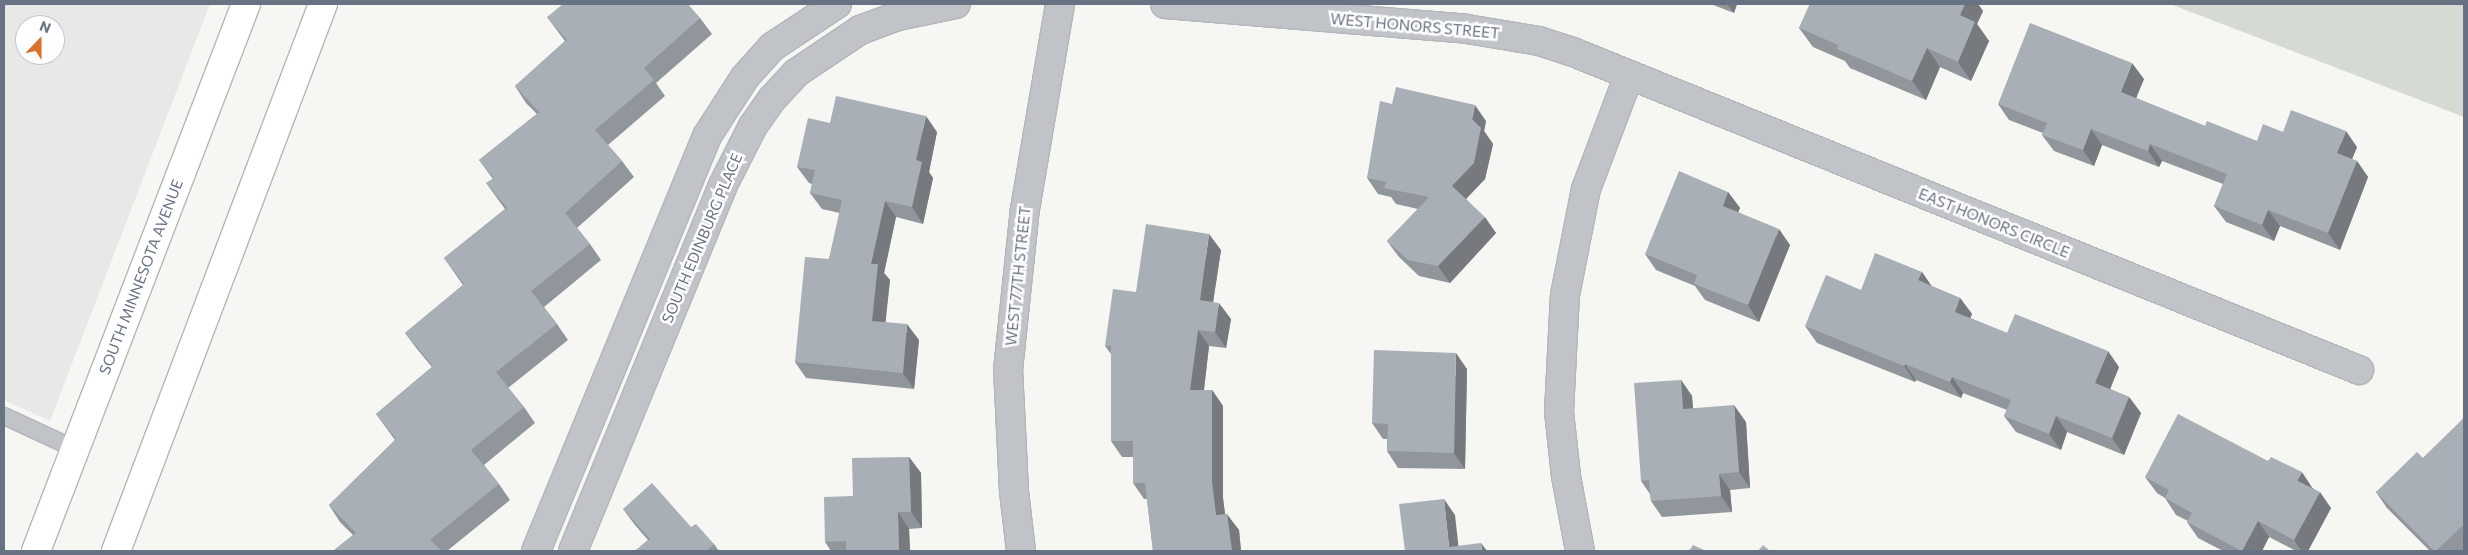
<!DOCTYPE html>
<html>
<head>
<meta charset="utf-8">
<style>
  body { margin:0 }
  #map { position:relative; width:2468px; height:555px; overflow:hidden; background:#f6f6f3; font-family:Commissioner,sans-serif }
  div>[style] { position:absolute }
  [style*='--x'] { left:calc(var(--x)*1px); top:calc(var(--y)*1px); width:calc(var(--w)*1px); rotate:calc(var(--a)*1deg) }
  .built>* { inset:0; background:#e7e8e7 }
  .green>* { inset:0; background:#d5dbd3 }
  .roads { filter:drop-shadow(1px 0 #b3b6bb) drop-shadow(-1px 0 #b3b6bb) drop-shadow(0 1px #b3b6bb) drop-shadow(0 -1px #b3b6bb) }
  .service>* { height:16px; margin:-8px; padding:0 8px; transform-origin:8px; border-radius:8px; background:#c0c3c7 }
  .minor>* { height:28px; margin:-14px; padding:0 14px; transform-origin:14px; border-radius:14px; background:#c0c3c7 }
  .primary>* { height:28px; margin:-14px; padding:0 14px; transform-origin:14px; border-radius:14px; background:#fff }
  .wall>* { inset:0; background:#91969d }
  .shaded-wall>* { inset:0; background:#767a7f }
  .building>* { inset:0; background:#a9afb6 }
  span { translate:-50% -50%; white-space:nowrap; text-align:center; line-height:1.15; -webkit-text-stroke:5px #fff; paint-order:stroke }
  .street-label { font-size:15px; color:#677283 }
  .frame { position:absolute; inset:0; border:5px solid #677283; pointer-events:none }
  .north { position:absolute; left:15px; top:15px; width:50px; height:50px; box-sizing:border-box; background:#fff; border:1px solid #c2c7cd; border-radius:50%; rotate:22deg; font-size:14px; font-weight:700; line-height:20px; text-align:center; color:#677283 }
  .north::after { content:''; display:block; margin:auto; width:18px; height:22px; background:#db6f2e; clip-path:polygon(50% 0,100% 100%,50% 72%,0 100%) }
</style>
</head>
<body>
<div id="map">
  <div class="built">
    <i style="clip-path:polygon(evenodd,4px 4px,210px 4px,50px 421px,4px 400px,4px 4px,25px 25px,55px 25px,55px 55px,25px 55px,25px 25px)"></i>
  </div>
  <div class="green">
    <i style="clip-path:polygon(2170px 4px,2464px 4px,2464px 117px)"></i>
  </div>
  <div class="roads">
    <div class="service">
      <i style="--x:4;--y:416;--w:78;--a:24.9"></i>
    </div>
    <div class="minor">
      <i style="--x:1165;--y:4;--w:303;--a:4.7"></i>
      <i style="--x:1467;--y:29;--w:73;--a:9.5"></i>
      <i style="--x:1539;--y:41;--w:36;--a:18"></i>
      <i style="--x:1573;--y:52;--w:848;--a:22.03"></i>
      <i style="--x:536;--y:551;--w:449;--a:-67.6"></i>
      <i style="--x:707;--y:136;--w:70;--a:-57.2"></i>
      <i style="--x:745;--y:77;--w:40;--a:-48"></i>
      <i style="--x:772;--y:47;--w:78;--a:-33.5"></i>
      <i style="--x:573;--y:551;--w:393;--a:-67.7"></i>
      <i style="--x:722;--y:187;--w:68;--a:-63.1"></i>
      <i style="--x:753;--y:126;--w:33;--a:-55"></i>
      <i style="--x:772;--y:99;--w:35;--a:-47"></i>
      <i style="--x:796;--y:73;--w:77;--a:-33.9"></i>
      <i style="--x:860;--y:30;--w:40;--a:-20.2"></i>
      <i style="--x:898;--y:16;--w:59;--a:-11.7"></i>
      <i style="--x:1021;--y:551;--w:60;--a:-96.7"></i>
      <i style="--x:1014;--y:491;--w:121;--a:-92.8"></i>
      <i style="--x:1008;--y:370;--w:162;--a:-84"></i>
      <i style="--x:1025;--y:209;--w:208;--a:-80.3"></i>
      <i style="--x:1580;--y:551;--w:76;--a:-100.6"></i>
      <i style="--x:1566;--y:476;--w:64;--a:-96.2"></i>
      <i style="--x:1559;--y:412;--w:117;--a:-87.1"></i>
      <i style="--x:1565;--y:295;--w:108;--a:-78.8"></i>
      <i style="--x:1586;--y:189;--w:122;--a:-69.3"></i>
    </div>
    <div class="primary">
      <i style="--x:36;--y:551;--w:586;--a:-69"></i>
      <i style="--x:116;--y:551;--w:585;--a:-69.27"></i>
    </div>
  </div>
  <div class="wall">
    <i style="clip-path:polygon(1711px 4px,1737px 4px,1734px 13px)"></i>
    <i style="clip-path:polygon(1810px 4px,1978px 4px,1983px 11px,1977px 24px,1989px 41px,1971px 81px,1940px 67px,1926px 100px,1850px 68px,1845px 61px,1813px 47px,1799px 28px)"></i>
    <i style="clip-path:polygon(547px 17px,700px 18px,712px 34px,656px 83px,665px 96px,608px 145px,622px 161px,634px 177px,577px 228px,590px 244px,601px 260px,544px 307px,557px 324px,568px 340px,508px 388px,524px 407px,535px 423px,484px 465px,499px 484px,510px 500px,447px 551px,333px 551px,353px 535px,340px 522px,329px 505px,395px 440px,376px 414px,432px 367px,417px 349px,405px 333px,463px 285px,444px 258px,505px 209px,486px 183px,493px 179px,479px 160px,537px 114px,526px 103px,515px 86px,565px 41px)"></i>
    <i style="clip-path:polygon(2144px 79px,2136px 98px,2205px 126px,2257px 141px,2283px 132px,2357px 147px,2352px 159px,2357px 161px,2368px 177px,2340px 250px,2280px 226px,2274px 241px,2226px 222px,2214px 206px,2223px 184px,2162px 161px,2159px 167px,2102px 145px,2094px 166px,2054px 151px,2042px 135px,2043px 133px,2009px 120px,1998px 104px)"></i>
    <i style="clip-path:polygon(1392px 104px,1486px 121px,1484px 131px,1493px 144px,1485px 179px,1466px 199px,1496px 233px,1450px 283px,1419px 276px,1399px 257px,1387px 241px,1418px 209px,1396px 204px,1391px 197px,1378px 194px,1367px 178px)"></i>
    <i style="clip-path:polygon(830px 123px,937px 132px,929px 172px,933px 178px,923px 224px,896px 217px,884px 273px,890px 280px,885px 322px,919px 340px,914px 389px,806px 378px,795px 362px,829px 259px,840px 213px,822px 209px,810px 193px,812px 184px,809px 183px,797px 167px)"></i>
    <i style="clip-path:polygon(1728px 192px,1740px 208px,1738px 212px,1790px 245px,1759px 322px,1705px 300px,1695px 286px,1656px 270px,1645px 254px)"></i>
    <i style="clip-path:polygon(1221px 250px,1213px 302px,1231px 319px,1226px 348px,1209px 346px,1204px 390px,1212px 390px,1223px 406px,1223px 498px,1225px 514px,1239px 530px,1241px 551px,1153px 551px,1147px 499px,1144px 499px,1133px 483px,1133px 457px,1122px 457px,1111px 441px,1111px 354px,1105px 346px,1136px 292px)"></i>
    <i style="clip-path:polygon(1922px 272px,1931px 286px,1960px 298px,1972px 314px,1970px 318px,2007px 333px,2119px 367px,2110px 389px,2129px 397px,2141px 413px,2124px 455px,2067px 432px,2061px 450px,2016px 432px,2004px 416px,2007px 410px,1963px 393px,1961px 398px,1916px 380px,1915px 382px,1817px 343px,1805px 326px,1861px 290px)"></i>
    <i style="clip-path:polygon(1467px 369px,1465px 469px,1398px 468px,1387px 451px,1387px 439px,1383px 439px,1372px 423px)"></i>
    <i style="clip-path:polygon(1681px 380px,1692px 396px,1693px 408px,1746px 422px,1750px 488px,1730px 490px,1732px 512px,1662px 517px,1651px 501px,1650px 494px,1641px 481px)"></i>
    <i style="clip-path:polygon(2464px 418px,2464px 551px,2430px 551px,2387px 508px,2376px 492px,2423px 458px)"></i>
    <i style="clip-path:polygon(909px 457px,921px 473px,922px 528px,909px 529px,910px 551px,831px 551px,825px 542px,853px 496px)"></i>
    <i style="clip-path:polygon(2145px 477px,2313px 488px,2331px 508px,2308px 551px,2296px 551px,2269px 537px,2262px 551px,2223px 551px,2198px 538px,2187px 522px,2188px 521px,2176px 515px,2165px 498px,2157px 493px)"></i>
    <i style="clip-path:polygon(623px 509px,691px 527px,714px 544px,719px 551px,635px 551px,648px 540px,635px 525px)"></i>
  </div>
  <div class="shaded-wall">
    <i style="clip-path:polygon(1727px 4px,1737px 4px,1734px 13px)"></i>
    <i style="clip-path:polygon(1965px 4px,1978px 4px,1983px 11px,1977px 24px,1989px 41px,1971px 81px,1958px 62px,1960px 15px)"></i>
    <i style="clip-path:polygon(1927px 48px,1940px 67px,1926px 100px,1912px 81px)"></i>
    <i style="clip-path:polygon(2132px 63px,2144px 79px,2132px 108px,2121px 92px)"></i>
    <i style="clip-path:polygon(1475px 105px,1486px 121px,1484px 131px,1493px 144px,1485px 179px,1463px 202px,1452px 186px,1472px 119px)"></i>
    <i style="clip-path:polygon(926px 116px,937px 132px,929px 172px,933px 178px,923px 224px,912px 207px,916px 160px)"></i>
    <i style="clip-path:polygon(2091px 129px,2102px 145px,2094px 166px,2083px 150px)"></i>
    <i style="clip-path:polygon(2346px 131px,2357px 147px,2348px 169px,2337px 153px)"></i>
    <i style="clip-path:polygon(2150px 144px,2162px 161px,2159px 167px,2148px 151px)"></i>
    <i style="clip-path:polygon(2357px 161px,2368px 177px,2340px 250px,2328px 233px)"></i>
    <i style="clip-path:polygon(1728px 192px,1740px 208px,1734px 222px,1723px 206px)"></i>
    <i style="clip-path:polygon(885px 201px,896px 217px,884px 273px,890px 280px,884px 337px,872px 321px,871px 264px)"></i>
    <i style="clip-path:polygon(2268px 210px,2280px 226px,2274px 241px,2262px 225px)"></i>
    <i style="clip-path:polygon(1485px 217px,1496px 233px,1450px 283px,1438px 266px)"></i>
    <i style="clip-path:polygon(1779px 229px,1790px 245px,1759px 322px,1748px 305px)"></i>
    <i style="clip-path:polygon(1209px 234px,1221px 250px,1211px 316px,1200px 300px)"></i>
    <i style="clip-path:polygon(1922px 272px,1933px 288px,1918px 280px)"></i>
    <i style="clip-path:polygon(1960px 298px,1972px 314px,1966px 328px,1955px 312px)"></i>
    <i style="clip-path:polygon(1219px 303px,1231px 319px,1226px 348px,1215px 332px)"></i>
    <i style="clip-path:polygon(907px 324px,919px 340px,914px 389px,903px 373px)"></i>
    <i style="clip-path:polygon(1198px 330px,1209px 346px,1202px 406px,1190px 390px)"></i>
    <i style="clip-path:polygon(2108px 351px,2119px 367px,2106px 399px,2095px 383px)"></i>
    <i style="clip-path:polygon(1456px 353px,1467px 369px,1465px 469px,1454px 453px)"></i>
    <i style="clip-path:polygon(1905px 364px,1916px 380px,1915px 382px,1904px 366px)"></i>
    <i style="clip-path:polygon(1952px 377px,1963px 393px,1961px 398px,1950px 382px)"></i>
    <i style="clip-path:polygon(1681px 380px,1692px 396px,1694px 425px,1683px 409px)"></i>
    <i style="clip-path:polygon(1212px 390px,1223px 406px,1223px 498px,1227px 531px,1216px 515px,1212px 482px)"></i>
    <i style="clip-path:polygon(2129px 397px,2141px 413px,2124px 455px,2112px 438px)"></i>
    <i style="clip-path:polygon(1734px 405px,1746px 422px,1750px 488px,1739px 472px)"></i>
    <i style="clip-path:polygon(2056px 416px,2067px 432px,2061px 450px,2049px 434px)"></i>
    <i style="clip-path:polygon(909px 457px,921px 473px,922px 528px,911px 512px)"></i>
    <i style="clip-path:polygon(2302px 472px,2313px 489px,2297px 481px)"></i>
    <i style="clip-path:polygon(1719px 474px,1730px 490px,1732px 512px,1721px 496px)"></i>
    <i style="clip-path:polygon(2320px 492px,2331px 508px,2308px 551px,2302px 551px,2294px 540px)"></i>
    <i style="clip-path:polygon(1444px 499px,1455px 515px,1459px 551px,1449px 547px)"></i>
    <i style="clip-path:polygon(898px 512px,909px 529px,910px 551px,899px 551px)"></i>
    <i style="clip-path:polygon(1227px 514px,1239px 530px,1241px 551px,1232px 551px)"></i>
    <i style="clip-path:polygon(2258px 521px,2269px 537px,2262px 551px,2242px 551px)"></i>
    <i style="clip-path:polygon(1481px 543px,1487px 551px,1482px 551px)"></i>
  </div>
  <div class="building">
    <i style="clip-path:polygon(563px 4px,688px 4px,700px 18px,644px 68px,654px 80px,595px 130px,622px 161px,565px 213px,590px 244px,531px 291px,557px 324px,496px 372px,524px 407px,471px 450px,499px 484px,430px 540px,442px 551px,333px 551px,356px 533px,329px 505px,396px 439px,376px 414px,433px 366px,405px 333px,464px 284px,444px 258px,507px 208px,486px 183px,494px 178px,479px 160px,539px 112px,515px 86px,567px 40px,547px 17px)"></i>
    <i style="clip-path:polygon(1810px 4px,1965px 4px,1960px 15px,1975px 22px,1958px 62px,1927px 48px,1912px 81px,1837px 49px,1838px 45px,1799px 28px)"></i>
    <i style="clip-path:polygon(2030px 23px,2132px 63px,2121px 92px,2205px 126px,2207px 121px,2257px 141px,2263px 124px,2283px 132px,2291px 110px,2346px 131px,2337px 153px,2357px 161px,2328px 233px,2268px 210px,2262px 225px,2214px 206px,2227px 174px,2150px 144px,2148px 151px,2091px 129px,2083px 150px,2042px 135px,2047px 123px,1998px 104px)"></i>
    <i style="clip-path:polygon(1396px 87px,1475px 105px,1472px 119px,1481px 128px,1474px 163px,1452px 186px,1485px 217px,1438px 266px,1408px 260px,1387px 241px,1429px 197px,1384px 188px,1386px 182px,1367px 178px,1380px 101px,1392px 104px)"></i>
    <i style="clip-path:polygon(836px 96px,926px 116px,916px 160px,922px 162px,912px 207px,885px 201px,871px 264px,878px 264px,872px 321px,907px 324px,903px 373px,795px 362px,805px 257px,829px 259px,842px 200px,810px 193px,815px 170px,797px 167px,808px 118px,830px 123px)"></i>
    <i style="clip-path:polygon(1679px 171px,1728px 192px,1723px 206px,1779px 229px,1748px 305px,1694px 284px,1697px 275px,1645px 254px)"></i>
    <i style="clip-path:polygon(1146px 224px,1209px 234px,1200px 300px,1219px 303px,1215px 332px,1198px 330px,1190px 390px,1212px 390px,1212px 482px,1216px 515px,1227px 514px,1232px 551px,1153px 551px,1145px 483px,1133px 483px,1133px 441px,1111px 441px,1111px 346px,1105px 346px,1113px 289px,1136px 292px)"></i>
    <i style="clip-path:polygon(1875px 253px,1922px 272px,1918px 280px,1960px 298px,1955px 312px,2007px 333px,2015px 314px,2108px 351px,2095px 383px,2129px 397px,2112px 438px,2056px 416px,2049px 434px,2004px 416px,2011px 400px,1952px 377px,1950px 382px,1905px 364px,1904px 366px,1805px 326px,1826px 275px,1861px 290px)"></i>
    <i style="clip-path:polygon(1374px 350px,1456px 353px,1454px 453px,1387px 451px,1388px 424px,1372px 423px)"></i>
    <i style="clip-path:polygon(1681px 380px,1683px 409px,1734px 405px,1739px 472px,1719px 474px,1721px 496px,1651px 501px,1649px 480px,1641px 481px,1634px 383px)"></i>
    <i style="clip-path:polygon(2178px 414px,2268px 461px,2271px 457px,2302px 472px,2297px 481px,2320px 492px,2294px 540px,2258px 521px,2242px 551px,2187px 522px,2192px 513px,2165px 498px,2169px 490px,2145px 477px)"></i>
    <i style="clip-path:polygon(2464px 418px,2464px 529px,2462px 526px,2436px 551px,2434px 551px,2376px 492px,2417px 452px,2423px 458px)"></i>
    <i style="clip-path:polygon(909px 457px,911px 512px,898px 512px,899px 551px,846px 551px,846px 541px,825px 542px,824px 497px,853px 496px,852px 458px)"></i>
    <i style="clip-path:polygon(652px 483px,691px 527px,696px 524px,714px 544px,706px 551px,635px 551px,650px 539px,623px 509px)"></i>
    <i style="clip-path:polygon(1444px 499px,1449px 547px,1481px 543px,1482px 551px,1405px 551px,1399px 504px)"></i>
    <i style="clip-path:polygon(1693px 545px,1706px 551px,1689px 551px)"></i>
    <i style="clip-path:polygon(1763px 545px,1770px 551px,1758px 551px)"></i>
  </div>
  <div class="street-label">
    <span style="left:1415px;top:26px;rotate:5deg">WEST HONORS STREET</span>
    <span style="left:1994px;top:223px;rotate:22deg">EAST HONORS CIRCLE</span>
    <span style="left:702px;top:238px;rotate:-67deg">SOUTH EDINBURG PLACE</span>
    <span style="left:1018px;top:276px;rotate:-84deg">WEST 77TH STREET</span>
    <span style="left:141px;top:277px;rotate:-69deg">SOUTH MINNESOTA AVENUE</span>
  </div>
  <div class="frame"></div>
  <div class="north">N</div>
</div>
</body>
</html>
